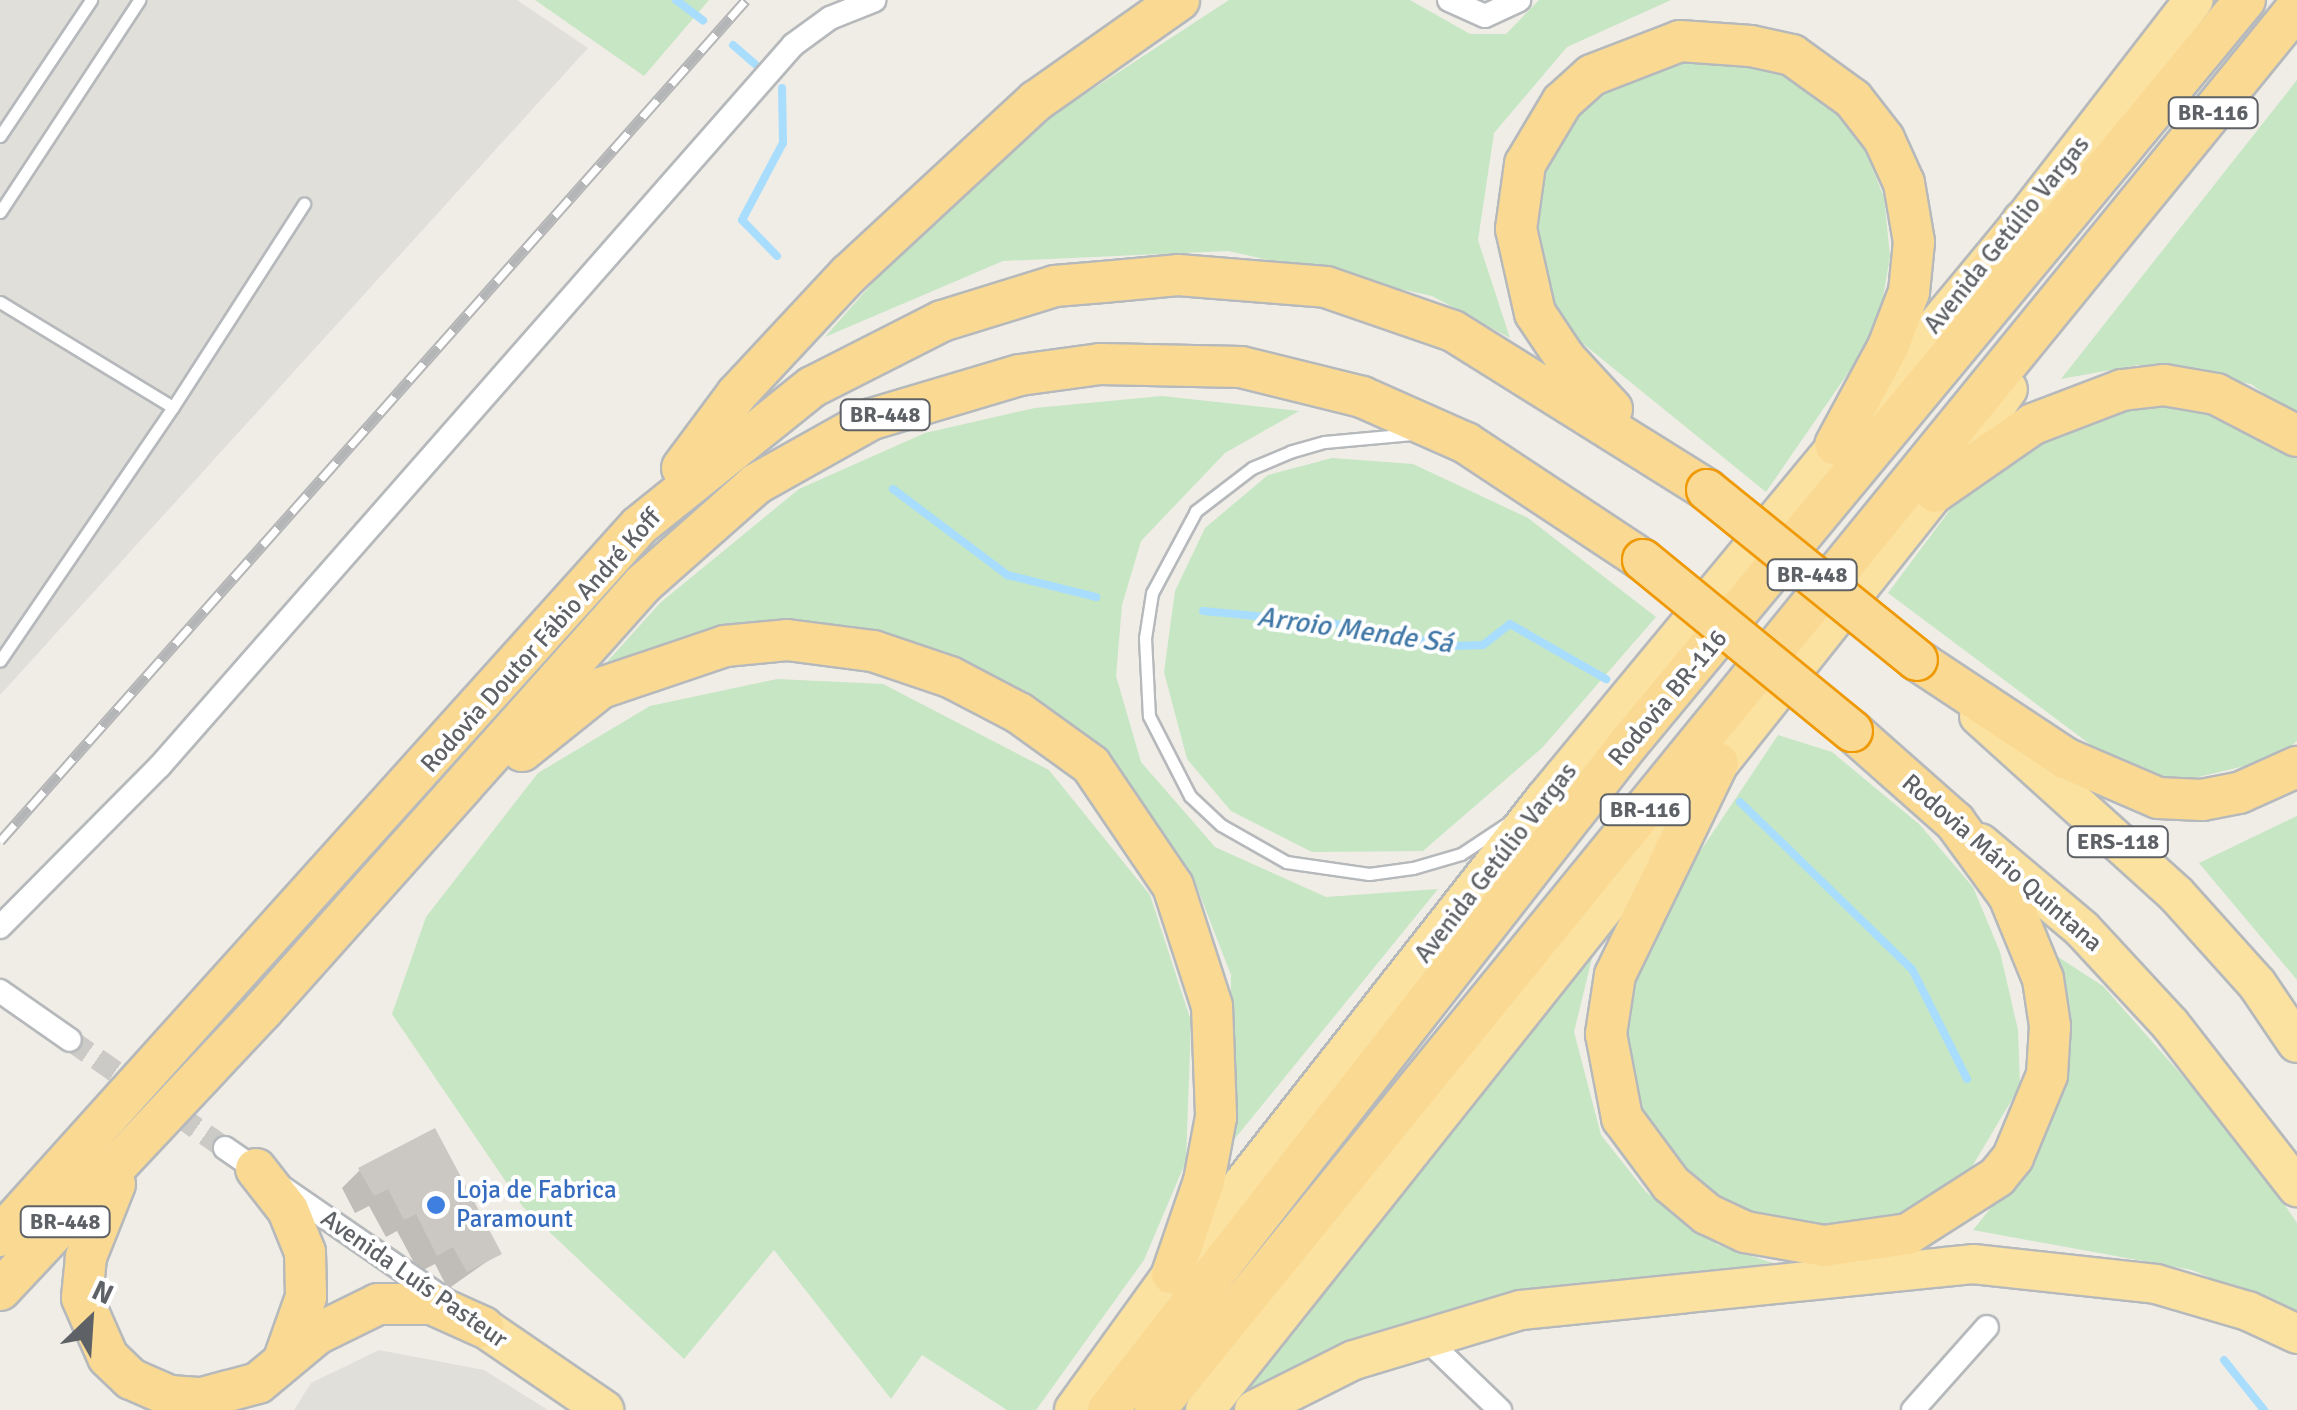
<!DOCTYPE html>
<html>
<head>
<meta charset="utf-8">
<style>
  body { margin:0 }
  #map { position:relative; width:2297px; height:1410px; overflow:hidden; background:#f0ede6; font-family:Signika,sans-serif }
  div>[style] { position:absolute }
  [style*='--x'] { left:calc(var(--x)*1px); top:calc(var(--y)*1px); width:calc(var(--w)*1px); rotate:calc(var(--a)*1deg) }
  .industrial>* { inset:0; background:#e1dfda }
  .green>* { inset:0; background:#c6e6c4 }
  .shadow>* { inset:0; background:#0003 }
  .stream>* { height:8px; margin:-4px; padding:0 4px; transform-origin:4px; border-radius:4px; background:#a9ddfd }
  .building>* { inset:0; background:#cbc8c3 }
  .minor-tunnel>* { height:22px; margin-top:-11px; transform-origin:0; background:repeating-linear-gradient(90deg,#cccac6 0 22px,transparent 0 33px) }
  .roads { filter:drop-shadow(2px 0 #b6b9bc) drop-shadow(-2px 0 #b6b9bc) drop-shadow(0 2px #b6b9bc) drop-shadow(0 -2px #b6b9bc) }
  .service>* { height:11px; margin:-5.5px; padding:0 5.5px; transform-origin:5.5px; border-radius:5.5px; background:#fff }
  .minor>* { height:22px; margin:-11px; padding:0 11px; transform-origin:11px; border-radius:11px; background:#fff }
  .trunk>* { height:38px; margin:-19px; padding:0 19px; transform-origin:19px; border-radius:19px; background:#fce2a0 }
  .motorway>* { height:40px; margin:-20px; padding:0 20px; transform-origin:20px; border-radius:20px; background:#fada93 }
  .rail>* { height:11px; margin-top:-5.5px; transform-origin:0; background:repeating-linear-gradient(90deg,#fff 0 22px,#b4b5b6 0 44px); box-sizing:border-box; border-block:2px solid #b4b5b6 }
  .bridges { filter:drop-shadow(2px 0 #ef9907) drop-shadow(-2px 0 #ef9907) drop-shadow(0 2px #ef9907) drop-shadow(0 -2px #ef9907) }
  .motorway-bridge>* { height:40px; margin:-20px; padding:0 20px; transform-origin:20px; border-radius:20px; background:#fada93 }
  .dots>* { width:28px; height:28px; translate:-50% -50%; box-sizing:border-box; border:5px solid #fff; border-radius:50% }
  span { translate:-50% -50%; white-space:nowrap; text-align:center; line-height:1.15; -webkit-text-stroke:8px #fff; paint-order:stroke }
  .shield-label span { padding:2px 8px; background:#fff; border:2px solid; border-radius:8px; -webkit-text-stroke-width:0 }
  .shield-label { font-size:22px; color:#5e6266; font-weight:700 }
  .street-label { font-size:25px; color:#5e6266 }
  .shop-label { font-size:25px; color:#366cbe }
  .left { translate:0 -50%; text-align:left }
  .water-label { font-size:28px; color:#4279a7; font-style:italic }
  .north { position:absolute; left:40px; top:1270px; width:100px; height:100px; -webkit-text-stroke:8px #fff; paint-order:stroke; rotate:25deg; font-size:28px; font-weight:700; line-height:40px; text-align:center; color:#5e6266 }
  .north::after { content:''; display:block; margin:auto; width:35px; height:45px; background:#5e6266; clip-path:polygon(50% 0,100% 100%,50% 72%,0 100%) }
</style>
</head>
<body>
<div id="map">
  <div class="industrial">
    <i style="clip-path:polygon(0 0,517px 0,588px 48px,0 695px)"></i>
    <i style="clip-path:polygon(379px 1350px,484px 1370px,548px 1410px,294px 1410px,311px 1383px)"></i>
  </div>
  <div class="green">
    <i style="clip-path:polygon(535px 0,709px 0,644px 76px)"></i>
    <i style="clip-path:polygon(1229px 0,1410px 0,1470px 34px,1506px 34px,1539px 0,1671px 0,1567px 47px,1494px 133px,1478px 240px,1510px 338px,1432px 296px,1228px 251px,1003px 261px,825px 337px,891px 262px,1050px 117px)"></i>
    <i style="clip-path:polygon(1691px 51px,1797px 75px,1835px 105px,1861px 140px,1884px 197px,1890px 256px,1881px 310px,1857px 360px,1766px 492px,1576px 338px,1547px 297px,1527px 235px,1532px 184px,1587px 95px)"></i>
    <i style="clip-path:polygon(2297px 80px,2297px 418px,2251px 384px,2138px 365px,2061px 379px)"></i>
    <i style="clip-path:polygon(1162px 396px,1299px 411px,1225px 453px,1141px 541px,1122px 605px,1116px 676px,1141px 762px,1215px 847px,1326px 897px,1438px 889px,1228px 1147px,1231px 975px,1193px 877px,1122px 776px,1033px 695px,901px 642px,784px 622px,637px 652px,598px 672px,660px 603px,799px 489px,925px 433px,1035px 408px)"></i>
    <i style="clip-path:polygon(2169px 406px,2216px 413px,2297px 456px,2297px 741px,2278px 758px,2190px 779px,2148px 774px,2107px 757px,1888px 593px,1973px 479px,2045px 434px,2111px 409px)"></i>
    <i style="clip-path:polygon(1332px 458px,1413px 464px,1528px 518px,1656px 617px,1542px 748px,1423px 851px,1312px 852px,1231px 811px,1187px 759px,1164px 672px,1175px 591px,1205px 528px,1268px 475px)"></i>
    <i style="clip-path:polygon(777px 679px,883px 684px,1049px 770px,1150px 895px,1191px 1021px,1186px 1161px,1144px 1260px,1036px 1410px,1007px 1410px,922px 1355px,891px 1399px,774px 1250px,684px 1359px,523px 1207px,392px 1014px,426px 917px,538px 773px,650px 706px)"></i>
    <i style="clip-path:polygon(1778px 735px,1832px 752px,1920px 825px,1973px 887px,2000px 952px,2018px 1030px,2020px 1086px,1970px 1170px,1921px 1209px,1863px 1228px,1800px 1228px,1746px 1214px,1693px 1185px,1646px 1124px,1627px 1077px,1622px 1020px,1651px 925px)"></i>
    <i style="clip-path:polygon(2297px 816px,2297px 980px,2199px 863px)"></i>
    <i style="clip-path:polygon(2052px 953px,2103px 986px,2246px 1148px,2297px 1223px,2297px 1315px,2192px 1270px,1973px 1230px,2012px 1182px)"></i>
    <i style="clip-path:polygon(1593px 954px,1574px 1032px,1601px 1135px,1646px 1192px,1718px 1245px,1773px 1263px,1505px 1296px,1380px 1330px,1240px 1393px)"></i>
  </div>
  <div class="shadow">
    <i style="clip-path:polygon(360px 1170px,499px 1253px,448px 1289px,435px 1264px,419px 1272px,397px 1231px,386px 1237px,369px 1206px,355px 1213px,342px 1188px)"></i>
  </div>
  <div class="stream">
    <i style="--x:676;--y:0;--w:34;--a:37"></i>
    <i style="--x:733;--y:45;--w:29;--a:41"></i>
    <i style="--x:777;--y:256;--w:50;--a:-134.2"></i>
    <i style="--x:742;--y:220;--w:87;--a:-62"></i>
    <i style="--x:783;--y:143;--w:55;--a:-91"></i>
    <i style="--x:893;--y:489;--w:143;--a:37"></i>
    <i style="--x:1007;--y:575;--w:92;--a:13.9"></i>
    <i style="--x:1203;--y:611;--w:128;--a:5.4"></i>
    <i style="--x:1330;--y:623;--w:125;--a:10.6"></i>
    <i style="--x:1453;--y:646;--w:30;--a:-2"></i>
    <i style="--x:1483;--y:645;--w:34;--a:-38"></i>
    <i style="--x:1510;--y:624;--w:111;--a:29.8"></i>
    <i style="--x:1740;--y:802;--w:240;--a:44.2"></i>
    <i style="--x:1912;--y:969;--w:123;--a:63.4"></i>
    <i style="--x:2224;--y:1360;--w:64;--a:51.3"></i>
  </div>
  <div class="building">
    <i style="clip-path:polygon(435px 1128px,502px 1254px,467px 1272px,453px 1247px,437px 1256px,416px 1214px,404px 1220px,388px 1189px,374px 1196px,358px 1168px)"></i>
  </div>
  <div class="minor-tunnel">
    <i style="--x:70;--y:1040;--w:189;--a:34.9"></i>
  </div>
  <div class="roads">
    <div class="service">
      <i style="--x:0;--y:136;--w:164;--a:-56.2"></i>
      <i style="--x:0;--y:212;--w:254;--a:-56.7"></i>
      <i style="--x:0;--y:302;--w:202;--a:31.3"></i>
      <i style="--x:173;--y:407;--w:307;--a:124.3"></i>
      <i style="--x:173;--y:407;--w:242;--a:-57.2"></i>
      <i style="--x:1412;--y:434;--w:88;--a:174.8"></i>
      <i style="--x:1324;--y:442;--w:35;--a:164"></i>
      <i style="--x:1290;--y:452;--w:41;--a:157.2"></i>
      <i style="--x:1252;--y:468;--w:71;--a:142.5"></i>
      <i style="--x:1196;--y:511;--w:93;--a:118.2"></i>
      <i style="--x:1152;--y:593;--w:46;--a:98.8"></i>
      <i style="--x:1145;--y:638;--w:78;--a:87.1"></i>
      <i style="--x:1149;--y:716;--w:90;--a:62.9"></i>
      <i style="--x:1190;--y:796;--w:42;--a:43.1"></i>
      <i style="--x:1221;--y:825;--w:75;--a:29.6"></i>
      <i style="--x:1286;--y:862;--w:84;--a:8.2"></i>
      <i style="--x:1369;--y:874;--w:44;--a:-7.8"></i>
      <i style="--x:1413;--y:868;--w:50;--a:-16.3"></i>
      <i style="--x:1461;--y:854;--w:56;--a:-33.4"></i>
    </div>
    <div class="minor">
      <i style="--x:1449;--y:0;--w:39;--a:24"></i>
      <i style="--x:1485;--y:16;--w:38;--a:-25"></i>
      <i style="--x:0;--y:927;--w:226;--a:-45.2"></i>
      <i style="--x:159;--y:767;--w:961;--a:-48.71"></i>
      <i style="--x:793;--y:45;--w:46;--a:-36.1"></i>
      <i style="--x:830;--y:18;--w:48;--a:-21.8"></i>
      <i style="--x:0;--y:991;--w:85;--a:35"></i>
      <i style="--x:225;--y:1148;--w:266;--a:34.6"></i>
      <i style="--x:1423;--y:1336;--w:107;--a:43.9"></i>
      <i style="--x:1913;--y:1410;--w:111;--a:-48.3"></i>
    </div>
    <div class="trunk">
      <i style="--x:1979;--y:716;--w:266;--a:42.1"></i>
      <i style="--x:2176;--y:894;--w:121;--a:48"></i>
      <i style="--x:2257;--y:984;--w:71;--a:55.9"></i>
      <i style="--x:1980;--y:843;--w:133;--a:40.1"></i>
      <i style="--x:2082;--y:929;--w:129;--a:47.2"></i>
      <i style="--x:2170;--y:1024;--w:207;--a:52.1"></i>
      <i style="--x:483;--y:1327;--w:147;--a:34.4"></i>
      <i style="--x:1074;--y:1410;--w:168;--a:-54.2"></i>
      <i style="--x:1172;--y:1274;--w:603;--a:-51.87"></i>
      <i style="--x:1544;--y:800;--w:751;--a:-50.4"></i>
      <i style="--x:2023;--y:221;--w:279;--a:-52.3"></i>
      <i style="--x:1205;--y:1410;--w:1173;--a:-51.51"></i>
      <i style="--x:1935;--y:492;--w:126;--a:-54.7"></i>
      <i style="--x:1254;--y:1410;--w:112;--a:-26.6"></i>
      <i style="--x:1354;--y:1360;--w:174;--a:-16.7"></i>
      <i style="--x:1521;--y:1310;--w:454;--a:-5.8"></i>
      <i style="--x:1973;--y:1264;--w:184;--a:6.2"></i>
      <i style="--x:2156;--y:1284;--w:96;--a:16.4"></i>
      <i style="--x:2248;--y:1311;--w:54;--a:25.1"></i>
    </div>
    <div class="motorway">
      <i style="--x:1964;--y:309;--w:106;--a:-56.2"></i>
      <i style="--x:1612;--y:409;--w:69;--a:-132.7"></i>
      <i style="--x:1565;--y:358;--w:54;--a:-123.7"></i>
      <i style="--x:1535;--y:313;--w:86;--a:-102.7"></i>
      <i style="--x:1516;--y:229;--w:66;--a:-82.1"></i>
      <i style="--x:1525;--y:164;--w:72;--a:-59.2"></i>
      <i style="--x:1562;--y:102;--w:40;--a:-42"></i>
      <i style="--x:1592;--y:75;--w:94;--a:-21.1"></i>
      <i style="--x:1680;--y:41;--w:71;--a:4"></i>
      <i style="--x:1751;--y:46;--w:42;--a:12.4"></i>
      <i style="--x:1792;--y:55;--w:75;--a:35.8"></i>
      <i style="--x:1853;--y:99;--w:51;--a:52.2"></i>
      <i style="--x:1884;--y:139;--w:48;--a:65.6"></i>
      <i style="--x:1904;--y:183;--w:60;--a:80.4"></i>
      <i style="--x:1914;--y:242;--w:50;--a:95.7"></i>
      <i style="--x:1909;--y:292;--w:59;--a:110.9"></i>
      <i style="--x:1888;--y:347;--w:111;--a:118.4"></i>
      <i style="--x:682;--y:468;--w:92;--a:-53.4"></i>
      <i style="--x:737;--y:394;--w:164;--a:-47"></i>
      <i style="--x:849;--y:274;--w:255;--a:-42.8"></i>
      <i style="--x:1036;--y:101;--w:175;--a:-35.2"></i>
      <i style="--x:1935;--y:492;--w:119;--a:-34.8"></i>
      <i style="--x:2033;--y:424;--w:95;--a:-20.9"></i>
      <i style="--x:2122;--y:390;--w:42;--a:-6.8"></i>
      <i style="--x:2164;--y:385;--w:53;--a:9.8"></i>
      <i style="--x:2216;--y:394;--w:91;--a:27.4"></i>
      <i style="--x:1917;--y:660;--w:178;--a:33.5"></i>
      <i style="--x:2065;--y:758;--w:101;--a:23.3"></i>
      <i style="--x:2158;--y:798;--w:44;--a:2.6"></i>
      <i style="--x:2202;--y:800;--w:38;--a:-11"></i>
      <i style="--x:2239;--y:793;--w:64;--a:-24.1"></i>
      <i style="--x:522;--y:751;--w:101;--a:-38.6"></i>
      <i style="--x:601;--y:688;--w:131;--a:-18.7"></i>
      <i style="--x:725;--y:646;--w:62;--a:-5.5"></i>
      <i style="--x:787;--y:640;--w:87;--a:7.3"></i>
      <i style="--x:873;--y:651;--w:81;--a:18.7"></i>
      <i style="--x:950;--y:677;--w:78;--a:27.6"></i>
      <i style="--x:1019;--y:713;--w:89;--a:35.8"></i>
      <i style="--x:1091;--y:765;--w:146;--a:55.9"></i>
      <i style="--x:1173;--y:886;--w:126;--a:72"></i>
      <i style="--x:1212;--y:1006;--w:111;--a:87.9"></i>
      <i style="--x:1216;--y:1117;--w:65;--a:100.6"></i>
      <i style="--x:1204;--y:1181;--w:98;--a:109"></i>
      <i style="--x:1718;--y:763;--w:236;--a:115.9"></i>
      <i style="--x:1615;--y:975;--w:60;--a:98.7"></i>
      <i style="--x:1606;--y:1034;--w:86;--a:79.2"></i>
      <i style="--x:1622;--y:1118;--w:82;--a:53.4"></i>
      <i style="--x:1671;--y:1184;--w:47;--a:39.8"></i>
      <i style="--x:1707;--y:1214;--w:42;--a:25.3"></i>
      <i style="--x:1745;--y:1232;--w:80;--a:10"></i>
      <i style="--x:1824;--y:1246;--w:85;--a:-8.1"></i>
      <i style="--x:1908;--y:1234;--w:106;--a:-32.6"></i>
      <i style="--x:1997;--y:1177;--w:26;--a:-51"></i>
      <i style="--x:2013;--y:1157;--w:89;--a:-67.5"></i>
      <i style="--x:2047;--y:1075;--w:49;--a:-86.5"></i>
      <i style="--x:2050;--y:1026;--w:48;--a:-98.5"></i>
      <i style="--x:2043;--y:979;--w:90;--a:-112.3"></i>
      <i style="--x:2009;--y:896;--w:92;--a:-126.1"></i>
      <i style="--x:1955;--y:822;--w:137;--a:-138.5"></i>
      <i style="--x:256;--y:1169;--w:52;--a:52"></i>
      <i style="--x:288;--y:1210;--w:45;--a:68"></i>
      <i style="--x:305;--y:1252;--w:45;--a:88.7"></i>
      <i style="--x:306;--y:1297;--w:66;--a:109.5"></i>
      <i style="--x:115;--y:1184;--w:79;--a:111.7"></i>
      <i style="--x:86;--y:1257;--w:41;--a:95.6"></i>
      <i style="--x:82;--y:1298;--w:64;--a:66.2"></i>
      <i style="--x:108;--y:1357;--w:32;--a:44"></i>
      <i style="--x:131;--y:1379;--w:43;--a:23.6"></i>
      <i style="--x:170;--y:1396;--w:32;--a:4"></i>
      <i style="--x:202;--y:1398;--w:58;--a:-15"></i>
      <i style="--x:258;--y:1383;--w:77;--a:-39.7"></i>
      <i style="--x:317;--y:1334;--w:68;--a:-26.2"></i>
      <i style="--x:378;--y:1304;--w:54;--a:0"></i>
      <i style="--x:432;--y:1304;--w:56;--a:24.3"></i>
      <i style="--x:0;--y:1236;--w:955;--a:-48.01"></i>
      <i style="--x:639;--y:526;--w:222;--a:-38.8"></i>
      <i style="--x:812;--y:387;--w:146;--a:-26.9"></i>
      <i style="--x:942;--y:321;--w:118;--a:-17.2"></i>
      <i style="--x:1055;--y:286;--w:48;--a:-4.8"></i>
      <i style="--x:1103;--y:282;--w:75;--a:-5.3"></i>
      <i style="--x:1178;--y:275;--w:148;--a:4.6"></i>
      <i style="--x:1326;--y:287;--w:134;--a:19.1"></i>
      <i style="--x:1453;--y:331;--w:300;--a:32"></i>
      <i style="--x:0;--y:1290;--w:384;--a:-46.8"></i>
      <i style="--x:263;--y:1010;--w:571;--a:-48.27"></i>
      <i style="--x:643;--y:584;--w:151;--a:-41.5"></i>
      <i style="--x:756;--y:484;--w:133;--a:-29.3"></i>
      <i style="--x:872;--y:419;--w:154;--a:-16.6"></i>
      <i style="--x:1020;--y:375;--w:81;--a:-7.8"></i>
      <i style="--x:1100;--y:364;--w:141;--a:1.2"></i>
      <i style="--x:1241;--y:367;--w:125;--a:13.9"></i>
      <i style="--x:1362;--y:397;--w:114;--a:23.9"></i>
      <i style="--x:1466;--y:443;--w:212;--a:33.5"></i>
      <i style="--x:1108;--y:1410;--w:846;--a:-52.01"></i>
      <i style="--x:1629;--y:743;--w:965;--a:-50.34"></i>
      <i style="--x:1155;--y:1410;--w:1808;--a:-50.84"></i>
    </div>
  </div>
  <div class="rail">
    <i style="--x:0;--y:841;--w:1124;--a:-48.43"></i>
  </div>
  <div class="bridges">
    <div class="motorway-bridge">
      <i style="--x:1707;--y:490;--w:270;--a:39"></i>
      <i style="--x:1643;--y:560;--w:270;--a:39.3"></i>
    </div>
  </div>
  <div class="dots">
    <i style="left:436px;top:1205px;background:#3f7fe0"></i>
  </div>
  <div class="shield-label">
    <span style="left:2213px;top:113px">BR-116</span>
    <span style="left:885px;top:415px">BR-448</span>
    <span style="left:1812px;top:575px">BR-448</span>
    <span style="left:1645px;top:810px">BR-116</span>
    <span style="left:2118px;top:842px">ERS-118</span>
    <span style="left:65px;top:1222px">BR-448</span>
  </div>
  <div class="street-label">
    <span style="left:2007px;top:235px;rotate:-51deg">Avenida Getúlio Vargas</span>
    <span style="left:541px;top:641px;rotate:-48deg">Rodovia Doutor Fábio André Koff</span>
    <span style="left:1668px;top:698px;rotate:-50deg">Rodovia BR-116</span>
    <span style="left:1496px;top:863px;rotate:-52deg">Avenida Getúlio Vargas</span>
    <span style="left:2002px;top:863px;rotate:41deg">Rodovia Mário Quintana</span>
    <span style="left:414px;top:1279px;rotate:35deg">Avenida Luís Pasteur</span>
  </div>
  <div class="shop-label">
    <span class="left" style="left:456px;top:1205px">Loja de Fabrica<br>Paramount</span>
  </div>
  <div class="water-label">
    <span style="left:1355px;top:630px;rotate:8deg">Arroio Mende Sá</span>
  </div>
  <div class="north">N</div>
</div>
</body>
</html>
